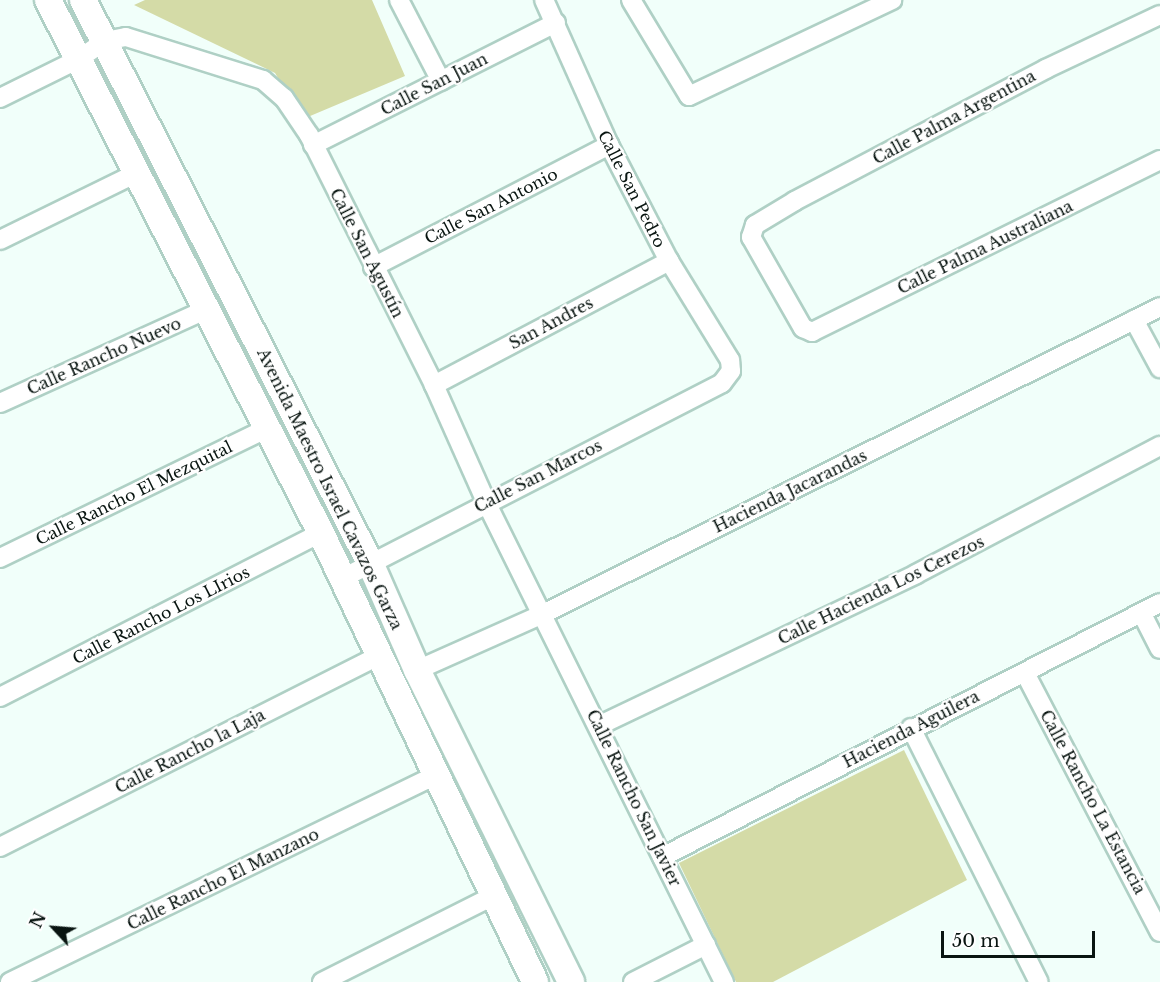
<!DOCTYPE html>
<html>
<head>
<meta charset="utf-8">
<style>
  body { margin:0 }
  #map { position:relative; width:1160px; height:982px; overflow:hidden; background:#f1fffa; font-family:"Libre Baskerville",serif }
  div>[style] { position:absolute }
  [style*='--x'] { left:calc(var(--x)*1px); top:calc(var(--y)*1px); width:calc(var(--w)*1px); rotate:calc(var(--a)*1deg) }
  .green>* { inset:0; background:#d4dba7 }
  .roads { filter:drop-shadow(2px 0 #afd0c5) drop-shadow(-2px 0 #afd0c5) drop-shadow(0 2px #afd0c5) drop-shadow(0 -2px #afd0c5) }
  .street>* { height:18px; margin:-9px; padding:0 9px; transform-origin:9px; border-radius:9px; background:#fff }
  .secondary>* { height:26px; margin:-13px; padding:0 13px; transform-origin:13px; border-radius:13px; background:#fff }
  span { translate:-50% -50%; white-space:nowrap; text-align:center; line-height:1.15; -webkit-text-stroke:4.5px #fff; paint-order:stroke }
  .street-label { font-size:16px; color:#091511 }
  .north { position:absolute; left:24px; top:898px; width:60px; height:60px; -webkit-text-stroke:4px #fff; paint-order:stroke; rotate:296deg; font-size:16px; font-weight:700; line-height:24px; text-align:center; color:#091511 }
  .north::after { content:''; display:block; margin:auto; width:21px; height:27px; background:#091511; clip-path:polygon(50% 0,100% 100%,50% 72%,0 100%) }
  .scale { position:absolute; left:941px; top:931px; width:154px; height:27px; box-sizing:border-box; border:3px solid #091511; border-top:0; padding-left:8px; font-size:18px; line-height:21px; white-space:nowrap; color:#091511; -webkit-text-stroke:4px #fff; paint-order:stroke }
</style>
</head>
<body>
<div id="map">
  <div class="green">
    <i style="clip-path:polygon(145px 0,372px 0,405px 76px,303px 119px,275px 73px,134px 5px)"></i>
    <i style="clip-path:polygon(904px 750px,967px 880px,773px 982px,736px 982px,679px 863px)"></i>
  </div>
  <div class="roads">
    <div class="street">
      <i style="--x:399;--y:0;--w:91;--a:62.6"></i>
      <i style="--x:631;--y:0;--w:112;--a:58.9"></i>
      <i style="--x:689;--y:96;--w:225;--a:-25.3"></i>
      <i style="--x:1160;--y:15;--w:126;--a:154.7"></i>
      <i style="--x:1046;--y:69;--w:284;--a:152.3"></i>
      <i style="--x:795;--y:201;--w:47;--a:149"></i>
      <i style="--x:755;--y:225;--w:13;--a:108"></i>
      <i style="--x:751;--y:237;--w:105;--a:60.3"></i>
      <i style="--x:803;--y:328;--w:10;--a:24"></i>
      <i style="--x:812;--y:332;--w:388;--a:-26.3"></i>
      <i style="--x:0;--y:98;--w:88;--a:-26.3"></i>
      <i style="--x:79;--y:59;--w:32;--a:-35"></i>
      <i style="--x:105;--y:41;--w:21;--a:-11"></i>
      <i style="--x:126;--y:37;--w:144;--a:17.4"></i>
      <i style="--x:263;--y:80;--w:28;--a:41"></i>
      <i style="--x:284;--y:98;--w:45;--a:56"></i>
      <i style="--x:309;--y:135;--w:280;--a:63.4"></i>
      <i style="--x:434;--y:385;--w:128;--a:66"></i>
      <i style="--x:486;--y:502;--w:536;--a:63.63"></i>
      <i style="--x:313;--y:145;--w:272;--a:-26.7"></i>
      <i style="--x:0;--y:240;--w:153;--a:-26.1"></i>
      <i style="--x:373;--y:267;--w:266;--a:-27.3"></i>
      <i style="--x:1134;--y:320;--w:55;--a:61.6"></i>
      <i style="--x:434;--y:385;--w:266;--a:-27.8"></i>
      <i style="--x:0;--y:403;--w:227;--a:-24.4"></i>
      <i style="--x:0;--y:558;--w:298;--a:-25.9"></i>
      <i style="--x:343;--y:578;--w:426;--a:-27.2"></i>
      <i style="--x:722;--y:383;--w:15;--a:-53"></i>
      <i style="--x:731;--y:371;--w:11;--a:-95"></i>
      <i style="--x:730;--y:360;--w:116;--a:-121.6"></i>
      <i style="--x:669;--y:261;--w:131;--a:-117.3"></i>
      <i style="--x:609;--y:145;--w:159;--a:-114.1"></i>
      <i style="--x:1142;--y:614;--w:39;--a:63"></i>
      <i style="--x:417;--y:670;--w:138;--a:-24"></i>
      <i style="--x:543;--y:614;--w:689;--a:-26.45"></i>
      <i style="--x:1025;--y:673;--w:292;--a:62.5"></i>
      <i style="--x:0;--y:697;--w:360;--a:-27.1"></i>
      <i style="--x:598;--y:726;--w:352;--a:-25.5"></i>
      <i style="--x:916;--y:574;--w:276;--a:-27.7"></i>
      <i style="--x:911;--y:728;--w:284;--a:63.3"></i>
      <i style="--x:0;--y:847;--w:426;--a:-26.8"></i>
      <i style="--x:662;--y:857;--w:559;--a:-27.02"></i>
      <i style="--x:10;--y:982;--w:475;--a:-25.9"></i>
      <i style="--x:322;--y:982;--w:191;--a:-26.7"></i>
      <i style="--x:633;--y:982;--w:82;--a:-26.9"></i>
    </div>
    <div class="secondary">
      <i style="--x:48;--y:0;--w:599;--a:62.88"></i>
      <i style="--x:321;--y:533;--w:497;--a:64.5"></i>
      <i style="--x:83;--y:0;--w:634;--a:62.99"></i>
      <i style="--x:371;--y:565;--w:115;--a:66.3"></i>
      <i style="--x:417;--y:670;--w:348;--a:63.7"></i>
    </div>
  </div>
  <div class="street-label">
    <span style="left:434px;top:84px;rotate:-27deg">Calle San Juan</span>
    <span style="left:954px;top:117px;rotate:-28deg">Calle Palma Argentina</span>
    <span style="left:632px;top:189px;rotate:63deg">Calle San Pedro</span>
    <span style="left:491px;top:206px;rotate:-27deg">Calle San Antonio</span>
    <span style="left:985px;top:247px;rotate:-26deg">Calle Palma Australiana</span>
    <span style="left:367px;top:253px;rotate:63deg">Calle San Agustín</span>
    <span style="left:551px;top:323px;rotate:-28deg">San Andres</span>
    <span style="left:104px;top:356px;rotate:-24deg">Calle Rancho Nuevo</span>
    <span style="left:538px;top:476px;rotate:-27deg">Calle San Marcos</span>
    <span style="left:330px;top:489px;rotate:64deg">Avenida Maestro Israel Cavazos Garza</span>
    <span style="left:790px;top:491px;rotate:-26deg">Hacienda Jacarandas</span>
    <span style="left:134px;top:493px;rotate:-26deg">Calle Rancho El Mezquital</span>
    <span style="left:881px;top:590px;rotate:-26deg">Calle Hacienda Los Cerezos</span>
    <span style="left:161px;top:615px;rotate:-27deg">Calle Rancho Los LIrios</span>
    <span style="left:911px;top:729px;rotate:-27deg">Hacienda Aguilera</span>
    <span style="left:190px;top:751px;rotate:-27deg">Calle Rancho la Laja</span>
    <span style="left:634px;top:798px;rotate:64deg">Calle Rancho San Javier</span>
    <span style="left:1093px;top:802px;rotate:62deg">Calle Rancho La Estancia</span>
    <span style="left:223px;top:879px;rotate:-26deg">Calle Rancho El Manzano</span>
  </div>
  <div class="north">N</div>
  <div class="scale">50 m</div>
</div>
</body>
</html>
